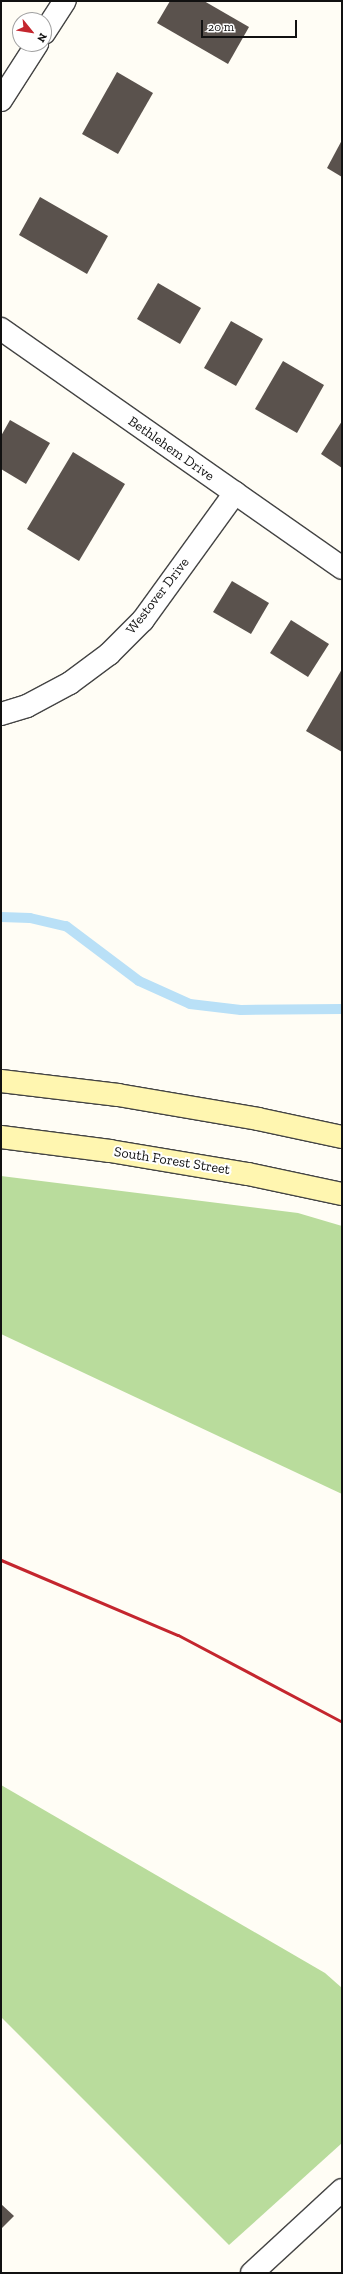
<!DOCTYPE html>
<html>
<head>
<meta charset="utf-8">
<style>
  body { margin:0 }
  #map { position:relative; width:343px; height:2274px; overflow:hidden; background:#fffdf5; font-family:"Zilla Slab",serif }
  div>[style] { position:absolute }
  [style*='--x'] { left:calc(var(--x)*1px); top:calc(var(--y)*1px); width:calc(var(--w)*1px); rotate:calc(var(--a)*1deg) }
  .forest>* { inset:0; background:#b9dc9c }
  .stream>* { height:10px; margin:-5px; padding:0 5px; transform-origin:5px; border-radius:5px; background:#b9e0f7 }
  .building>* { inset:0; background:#5a524d }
  .roads { filter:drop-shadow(1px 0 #444) drop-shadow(-1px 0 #444) drop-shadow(0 1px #444) drop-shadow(0 -1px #444) }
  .street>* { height:22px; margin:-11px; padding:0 11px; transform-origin:11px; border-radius:11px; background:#fff }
  .secondary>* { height:22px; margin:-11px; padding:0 11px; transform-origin:11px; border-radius:11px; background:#fff6b0 }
  .rail>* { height:3px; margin:-1.5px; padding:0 1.5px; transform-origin:1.5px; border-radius:1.5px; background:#c4262e }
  span { translate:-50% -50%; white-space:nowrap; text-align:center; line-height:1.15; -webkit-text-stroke:4px #fff; paint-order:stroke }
  .street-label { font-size:14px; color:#111 }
  .frame { position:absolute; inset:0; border:2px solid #111; pointer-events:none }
  .north { position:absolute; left:12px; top:12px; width:40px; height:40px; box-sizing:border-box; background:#fff; border:1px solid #a0a0a0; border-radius:50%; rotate:120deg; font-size:11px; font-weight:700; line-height:16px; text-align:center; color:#111 }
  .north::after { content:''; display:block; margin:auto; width:14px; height:18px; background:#c4262e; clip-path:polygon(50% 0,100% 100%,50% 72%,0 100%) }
  .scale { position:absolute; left:201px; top:20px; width:96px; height:18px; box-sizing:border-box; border:2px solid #111; border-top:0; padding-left:5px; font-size:12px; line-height:14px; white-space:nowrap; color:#111; -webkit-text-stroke:3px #fff; paint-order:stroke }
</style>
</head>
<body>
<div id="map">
  <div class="forest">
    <i style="clip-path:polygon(1px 1176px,298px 1213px,342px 1226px,342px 1494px,1px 1334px)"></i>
    <i style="clip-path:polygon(1px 1785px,325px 1973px,342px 1988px,342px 2143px,229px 2245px,1px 2017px)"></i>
  </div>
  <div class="stream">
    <i style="--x:1;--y:917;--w:29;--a:2"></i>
    <i style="--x:30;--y:918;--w:37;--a:13"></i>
    <i style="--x:66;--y:926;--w:91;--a:37"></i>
    <i style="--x:139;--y:981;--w:56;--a:24.3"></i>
    <i style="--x:190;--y:1004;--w:51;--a:6.7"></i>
    <i style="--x:241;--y:1010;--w:101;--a:-0.6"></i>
  </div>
  <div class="building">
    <i style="clip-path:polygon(170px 1px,204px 1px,249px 27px,228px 64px,157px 23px)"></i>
    <i style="clip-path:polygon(117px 72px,153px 93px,118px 154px,82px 134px)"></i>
    <i style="clip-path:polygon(342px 140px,342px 177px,327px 168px)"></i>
    <i style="clip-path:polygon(40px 197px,108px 236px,87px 274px,19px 235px)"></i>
    <i style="clip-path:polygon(158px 283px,201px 308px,180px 344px,137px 319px)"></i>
    <i style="clip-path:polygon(231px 321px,263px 339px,236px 386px,204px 368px)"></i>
    <i style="clip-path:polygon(283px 361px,324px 385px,297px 433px,255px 409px)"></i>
    <i style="clip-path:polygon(10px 420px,50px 443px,26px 484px,1px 469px,1px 436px)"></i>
    <i style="clip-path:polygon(342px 421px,342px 468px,321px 454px)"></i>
    <i style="clip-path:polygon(73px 452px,125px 484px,79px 561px,27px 529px)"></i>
    <i style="clip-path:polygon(232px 581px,269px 603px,251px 634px,213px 612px)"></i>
    <i style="clip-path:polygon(291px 620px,329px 644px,308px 677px,270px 653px)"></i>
    <i style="clip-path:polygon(342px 669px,342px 752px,306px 731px)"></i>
    <i style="clip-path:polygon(1px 2204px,14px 2216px,1px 2229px)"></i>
  </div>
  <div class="roads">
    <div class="street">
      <i style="--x:44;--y:33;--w:38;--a:-57"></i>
      <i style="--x:1;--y:100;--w:67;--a:-57.3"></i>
      <i style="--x:1;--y:329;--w:416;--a:35"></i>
      <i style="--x:1;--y:714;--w:27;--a:-17"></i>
      <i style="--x:27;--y:706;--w:49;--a:-28.1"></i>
      <i style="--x:70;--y:683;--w:49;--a:-36.6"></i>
      <i style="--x:109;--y:654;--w:48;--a:-45"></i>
      <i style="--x:143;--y:620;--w:157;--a:-54.1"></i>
      <i style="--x:252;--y:2273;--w:122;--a:-42.7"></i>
    </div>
    <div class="secondary">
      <i style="--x:1;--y:1081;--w:118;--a:6.8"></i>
      <i style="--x:118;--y:1095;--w:142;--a:9.7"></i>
      <i style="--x:258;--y:1119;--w:86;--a:12.1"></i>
      <i style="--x:1;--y:1137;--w:110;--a:7.3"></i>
      <i style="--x:110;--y:1151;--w:140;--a:9.5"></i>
      <i style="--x:248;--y:1174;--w:96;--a:12"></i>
    </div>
  </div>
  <div class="rail">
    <i style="--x:1;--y:1560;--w:192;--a:23"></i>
    <i style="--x:178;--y:1635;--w:186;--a:27.9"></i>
  </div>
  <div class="street-label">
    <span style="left:171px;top:449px;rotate:35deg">Bethlehem Drive</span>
    <span style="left:158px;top:596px;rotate:-52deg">Westover Drive</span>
    <span style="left:172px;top:1161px;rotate:9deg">South Forest Street</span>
  </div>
  <div class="frame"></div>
  <div class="north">N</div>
  <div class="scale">20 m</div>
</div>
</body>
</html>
